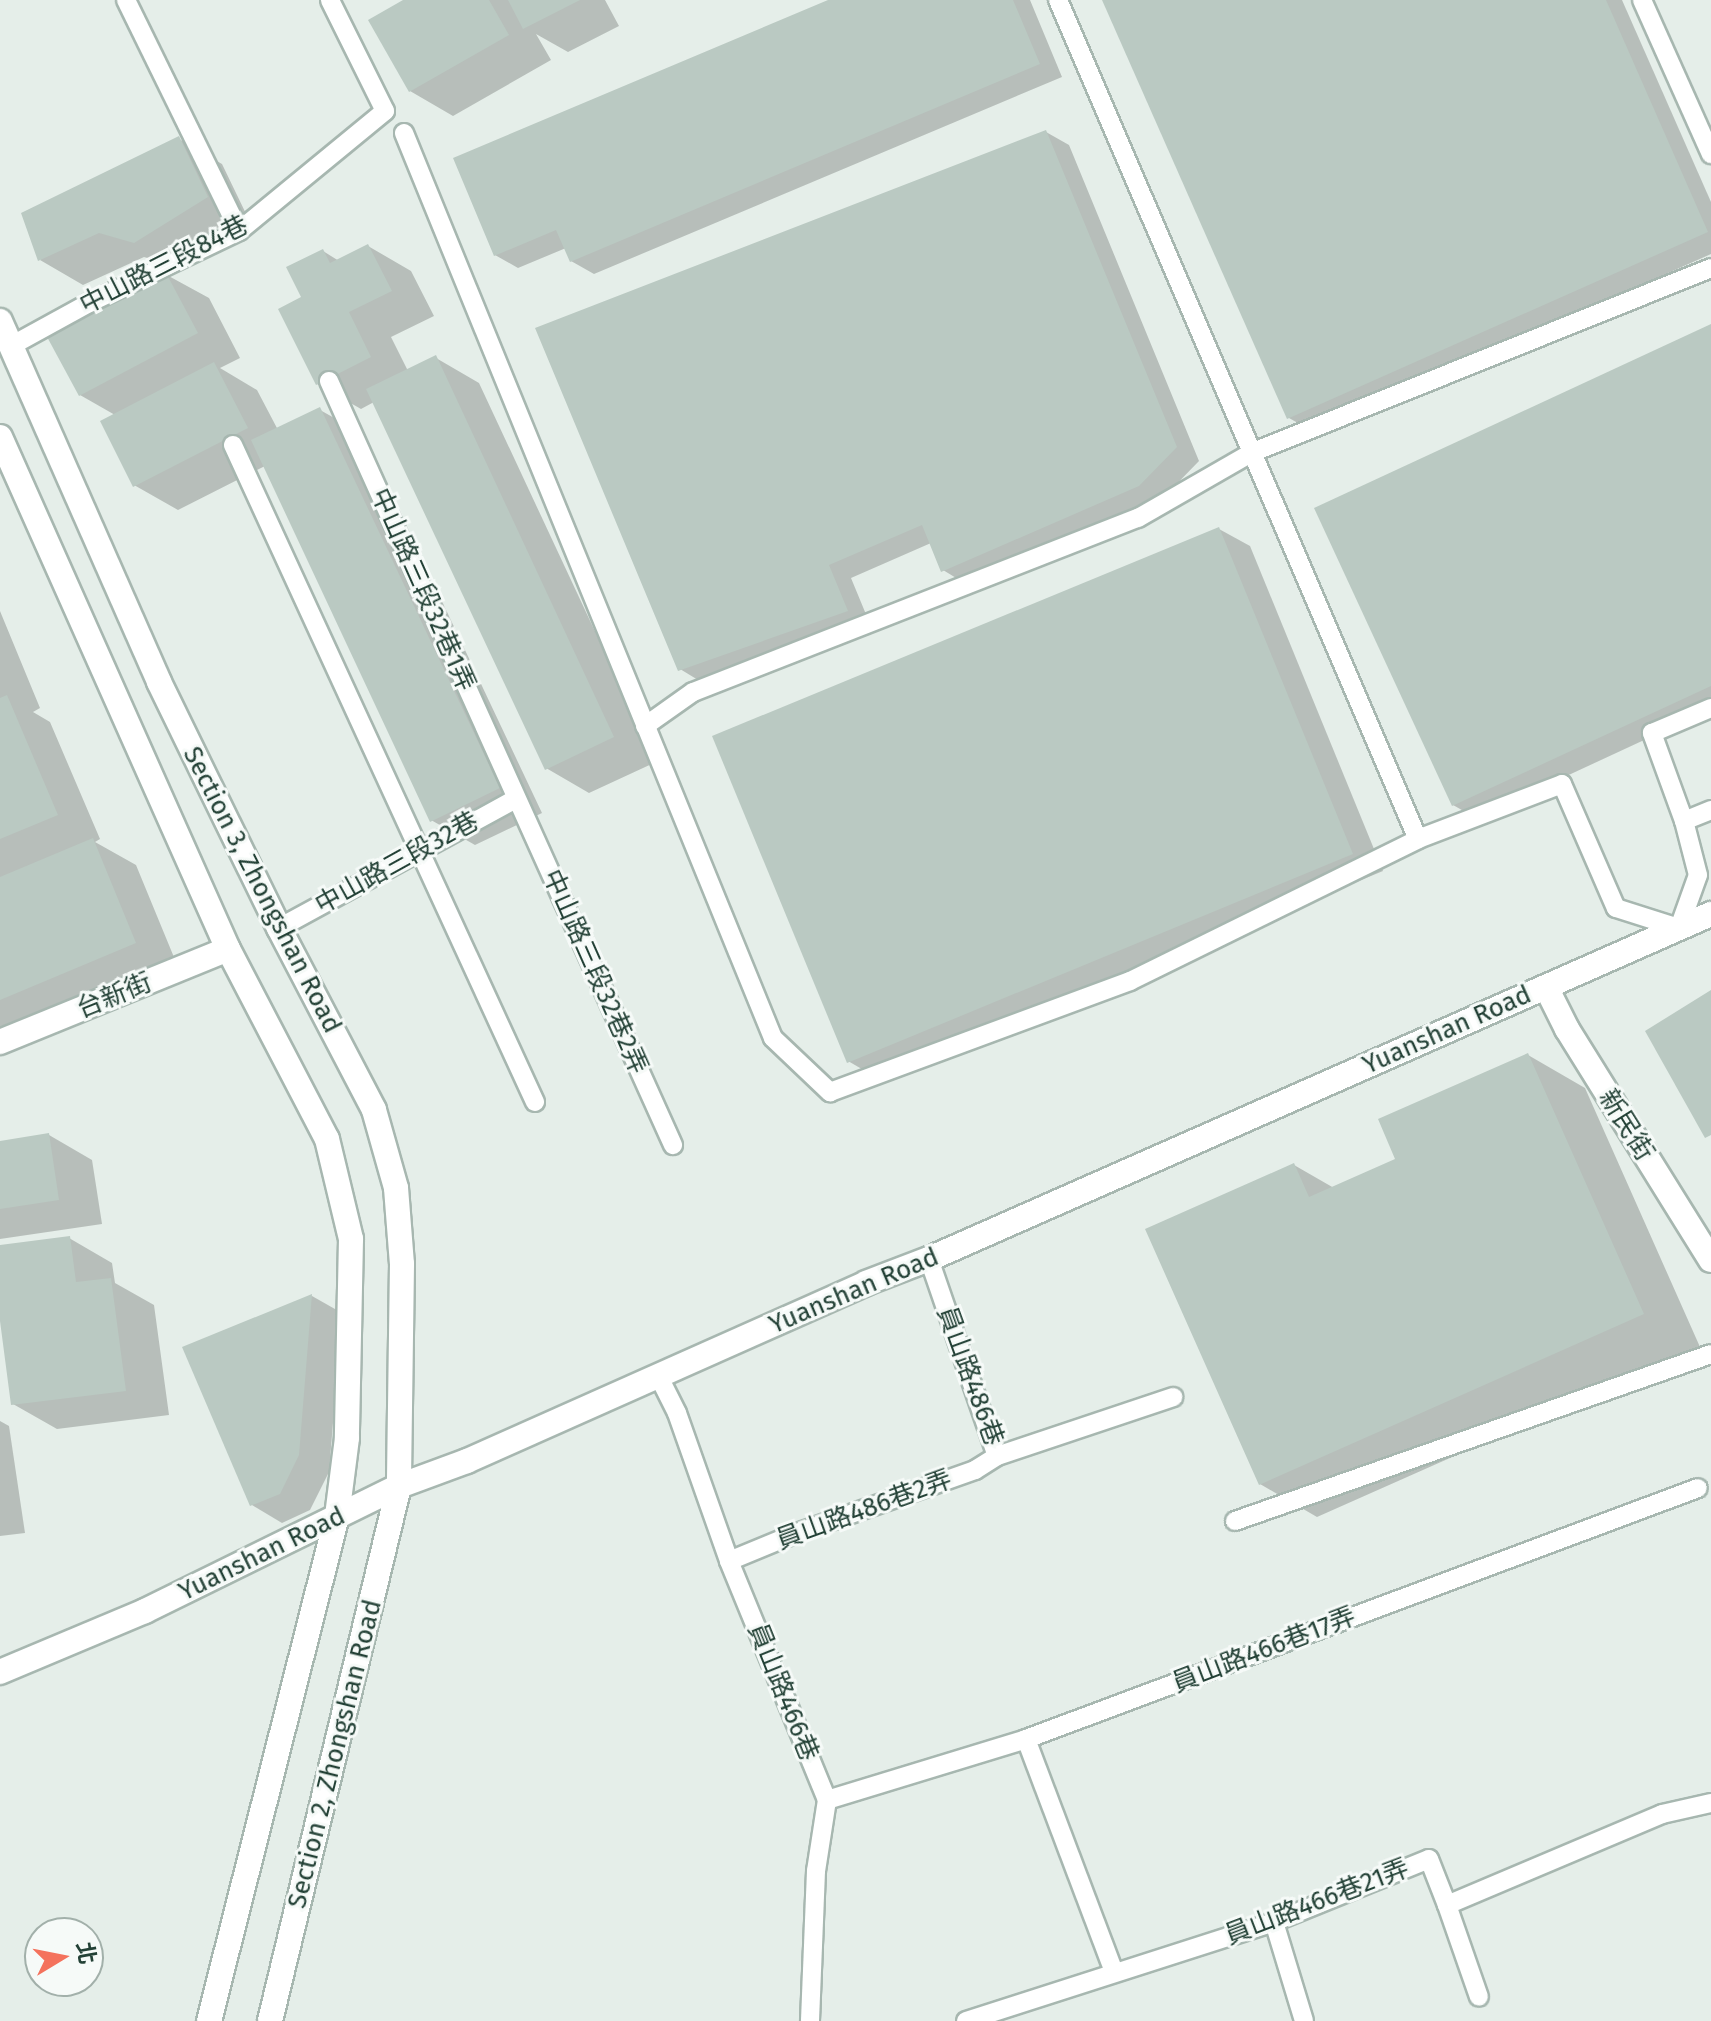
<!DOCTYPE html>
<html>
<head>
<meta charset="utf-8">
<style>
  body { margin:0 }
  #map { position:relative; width:1711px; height:2021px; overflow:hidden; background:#e5eee9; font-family:"Fira Sans","Noto Sans TC",sans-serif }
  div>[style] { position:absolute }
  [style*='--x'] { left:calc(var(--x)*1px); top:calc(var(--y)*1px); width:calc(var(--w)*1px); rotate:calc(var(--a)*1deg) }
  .shadow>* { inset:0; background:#0003 }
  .building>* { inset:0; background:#bac9c2 }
  .roads { filter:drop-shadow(2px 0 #a7b7b0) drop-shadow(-2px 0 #a7b7b0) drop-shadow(0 2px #a7b7b0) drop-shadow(0 -2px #a7b7b0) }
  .lane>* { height:18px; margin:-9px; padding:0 9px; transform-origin:9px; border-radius:9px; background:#fff }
  .street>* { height:24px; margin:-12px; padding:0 12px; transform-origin:12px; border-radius:12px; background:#fff }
  .secondary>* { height:24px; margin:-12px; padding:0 12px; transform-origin:12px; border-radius:12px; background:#fff }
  span { translate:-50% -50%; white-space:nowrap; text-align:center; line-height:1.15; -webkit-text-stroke:6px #f6faf8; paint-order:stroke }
  .street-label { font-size:26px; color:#234136 }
  .north { position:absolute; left:24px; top:1917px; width:80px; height:80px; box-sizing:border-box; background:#f6faf8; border:2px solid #a2b0aa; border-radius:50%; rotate:80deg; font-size:22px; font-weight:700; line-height:32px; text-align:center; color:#234136 }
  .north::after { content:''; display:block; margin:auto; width:28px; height:36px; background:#f4725d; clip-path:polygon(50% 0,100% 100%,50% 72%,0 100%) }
</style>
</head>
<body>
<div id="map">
  <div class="shadow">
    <i style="clip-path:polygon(407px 0,605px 0,619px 26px,568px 52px,536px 34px,551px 60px,453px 116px,410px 91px)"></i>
    <i style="clip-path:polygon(833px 0,1030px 0,1062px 77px,594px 274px,571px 261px,566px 248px,518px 268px,495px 255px)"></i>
    <i style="clip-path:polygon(1104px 0,1622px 0,1711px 202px,1711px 254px,1312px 431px,1289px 418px)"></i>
    <i style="clip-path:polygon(1046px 132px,1069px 145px,1199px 461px,1162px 499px,966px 584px,943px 570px,931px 543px,851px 578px,870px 624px,703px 683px,680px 669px)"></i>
    <i style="clip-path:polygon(179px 139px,222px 164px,250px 222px,179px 267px,144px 257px,83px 285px,40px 260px)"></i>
    <i style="clip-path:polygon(368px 246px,411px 271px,434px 316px,391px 337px,408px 371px,436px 358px,479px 383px,656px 762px,589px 793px,546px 768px,374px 402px,361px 409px,317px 384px,304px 298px,323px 251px,339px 261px)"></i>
    <i style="clip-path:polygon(165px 274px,209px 298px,240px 358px,220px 368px,257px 390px,278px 430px,320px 410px,363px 434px,542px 813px,475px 845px,431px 820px,265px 466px,178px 510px,134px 485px,115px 415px,80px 395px)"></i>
    <i style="clip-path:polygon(1711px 326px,1711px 709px,1476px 818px,1453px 805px)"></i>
    <i style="clip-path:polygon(1219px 529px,1250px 546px,1383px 871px,879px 1079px,848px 1061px)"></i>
    <i style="clip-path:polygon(0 611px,40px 708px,33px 712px,50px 722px,100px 839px,95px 842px,136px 865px,178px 967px,0 1043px)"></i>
    <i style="clip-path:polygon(1528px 1055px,1585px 1088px,1700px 1347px,1317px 1517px,1260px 1484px,1294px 1165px,1334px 1188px,1398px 1160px)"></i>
    <i style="clip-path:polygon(49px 1135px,92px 1160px,102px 1224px,0 1239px,0 1143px)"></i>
    <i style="clip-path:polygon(69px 1238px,112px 1263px,115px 1283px,154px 1305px,169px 1415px,57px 1429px,13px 1404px,0 1306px,0 1247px)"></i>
    <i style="clip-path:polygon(312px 1296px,342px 1313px,329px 1472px,310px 1510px,282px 1523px,252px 1505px,185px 1348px)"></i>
    <i style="clip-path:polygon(0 1421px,9px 1426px,25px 1533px,0 1536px)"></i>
  </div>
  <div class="building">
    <i style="clip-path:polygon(403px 0,489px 0,509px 35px,409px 92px,368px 20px)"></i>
    <i style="clip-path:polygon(508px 0,580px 0,523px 29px)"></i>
    <i style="clip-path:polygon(828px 0,1013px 0,1040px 64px,570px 262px,556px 230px,494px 256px,453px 158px)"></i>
    <i style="clip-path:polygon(1102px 0,1606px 0,1708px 232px,1287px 419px)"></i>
    <i style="clip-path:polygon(1046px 130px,1177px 447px,1139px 486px,941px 572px,922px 525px,829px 565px,848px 611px,678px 671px,535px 328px)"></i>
    <i style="clip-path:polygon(179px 136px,208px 197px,134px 243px,99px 233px,38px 261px,21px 213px)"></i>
    <i style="clip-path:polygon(368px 244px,392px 291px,349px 312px,371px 357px,316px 385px,278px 309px,301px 297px,286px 267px,323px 249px,330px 263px)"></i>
    <i style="clip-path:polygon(165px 271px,198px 333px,79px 396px,46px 335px)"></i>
    <i style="clip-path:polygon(1711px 324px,1711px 686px,1452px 806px,1314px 508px)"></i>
    <i style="clip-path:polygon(436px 355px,614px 737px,545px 770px,366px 389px)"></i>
    <i style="clip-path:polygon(214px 362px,248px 428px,133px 487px,100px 421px)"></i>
    <i style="clip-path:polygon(320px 407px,500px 788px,430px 822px,251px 440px)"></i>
    <i style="clip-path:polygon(1219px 527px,1353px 854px,847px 1063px,712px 736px)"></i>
    <i style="clip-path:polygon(7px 695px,58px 815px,0 839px,0 698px)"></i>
    <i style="clip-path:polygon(93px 838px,136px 943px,0 1000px,0 877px)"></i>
    <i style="clip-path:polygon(1711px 990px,1711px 1135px,1705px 1138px,1645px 1031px)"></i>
    <i style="clip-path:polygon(1528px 1053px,1644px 1314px,1259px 1485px,1145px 1229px,1294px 1163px,1309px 1197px,1395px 1159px,1378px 1119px)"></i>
    <i style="clip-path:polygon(49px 1133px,59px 1200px,0 1209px,0 1141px)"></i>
    <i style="clip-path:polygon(70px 1236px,76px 1282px,111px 1278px,126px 1391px,11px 1405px,0 1321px,0 1245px)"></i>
    <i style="clip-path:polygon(312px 1294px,299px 1455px,280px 1494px,250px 1506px,182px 1347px)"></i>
  </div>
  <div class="roads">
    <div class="lane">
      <i style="--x:126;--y:0;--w:257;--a:63.9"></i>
      <i style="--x:1058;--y:0;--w:913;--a:66.78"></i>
      <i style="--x:1418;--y:839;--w:154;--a:-20.9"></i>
      <i style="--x:1562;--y:784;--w:135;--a:66.5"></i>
      <i style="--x:1616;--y:908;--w:66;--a:17.6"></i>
      <i style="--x:1679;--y:928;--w:56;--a:-70.3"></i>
      <i style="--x:1698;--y:875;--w:56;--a:-104.5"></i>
      <i style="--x:1684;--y:821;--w:94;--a:-110"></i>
      <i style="--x:1652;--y:733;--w:64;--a:-23"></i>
      <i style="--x:1642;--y:0;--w:169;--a:65.9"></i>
      <i style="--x:404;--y:133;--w:977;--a:67.82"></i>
      <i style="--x:773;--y:1038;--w:79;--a:43.5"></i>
      <i style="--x:830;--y:1092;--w:320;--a:-20.3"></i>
      <i style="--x:1130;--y:981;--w:321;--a:-26.2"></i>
      <i style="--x:9;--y:347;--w:91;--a:-28.8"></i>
      <i style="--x:89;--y:303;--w:166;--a:-25.6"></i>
      <i style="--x:239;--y:231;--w:189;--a:-39.4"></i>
      <i style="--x:385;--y:111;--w:124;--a:-116.4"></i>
      <i style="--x:329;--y:381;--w:838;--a:65.76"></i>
      <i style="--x:233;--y:445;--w:723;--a:65.31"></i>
      <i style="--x:645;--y:726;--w:59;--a:-35.3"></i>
      <i style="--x:693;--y:692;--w:478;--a:-21.4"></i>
      <i style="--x:1138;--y:518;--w:130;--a:-29.9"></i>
      <i style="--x:1251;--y:453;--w:496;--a:-21.9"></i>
      <i style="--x:1684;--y:821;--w:29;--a:-22"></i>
      <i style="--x:279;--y:928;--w:270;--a:-28.6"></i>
      <i style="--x:929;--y:1259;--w:208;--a:71"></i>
      <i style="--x:997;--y:1456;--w:186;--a:-18.5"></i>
      <i style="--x:659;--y:1377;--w:40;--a:63.4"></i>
      <i style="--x:677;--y:1413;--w:157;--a:70.6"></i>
      <i style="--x:729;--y:1561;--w:258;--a:67.7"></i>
      <i style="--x:827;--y:1800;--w:72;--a:98.8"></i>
      <i style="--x:816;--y:1871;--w:150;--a:92.3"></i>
      <i style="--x:1235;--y:1521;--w:504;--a:-19.33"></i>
      <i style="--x:729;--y:1561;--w:74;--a:-22.4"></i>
      <i style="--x:797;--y:1533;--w:189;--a:-19.5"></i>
      <i style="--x:975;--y:1470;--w:26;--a:-32"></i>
      <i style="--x:1026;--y:1739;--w:249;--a:69.3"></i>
      <i style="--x:827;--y:1800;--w:208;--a:-17"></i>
      <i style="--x:1026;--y:1739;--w:717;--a:-20.48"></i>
      <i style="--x:1447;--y:1905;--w:97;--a:70.8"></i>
      <i style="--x:1274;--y:1922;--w:103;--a:73.1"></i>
      <i style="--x:966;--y:2021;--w:324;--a:-17.8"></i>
      <i style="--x:1274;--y:1922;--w:167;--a:-22.1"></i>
      <i style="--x:1429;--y:1859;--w:49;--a:68.6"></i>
      <i style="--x:1447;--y:1905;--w:233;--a:-22.9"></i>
      <i style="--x:1662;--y:1814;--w:50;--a:-12.7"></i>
    </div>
    <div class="street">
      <i style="--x:1546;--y:987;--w:47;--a:63.4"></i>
      <i style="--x:1567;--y:1029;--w:272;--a:58.1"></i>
      <i style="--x:0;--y:1042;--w:246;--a:-22.2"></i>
    </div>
    <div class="secondary">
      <i style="--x:0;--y:321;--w:394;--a:66.2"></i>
      <i style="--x:159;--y:682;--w:274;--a:64"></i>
      <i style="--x:279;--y:928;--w:205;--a:62.4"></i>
      <i style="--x:374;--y:1110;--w:81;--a:74.2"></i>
      <i style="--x:396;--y:1188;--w:76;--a:85.5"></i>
      <i style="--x:402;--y:1264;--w:222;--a:90.8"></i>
      <i style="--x:399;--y:1486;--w:550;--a:103.56"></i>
      <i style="--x:0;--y:437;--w:560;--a:66"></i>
      <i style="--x:228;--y:949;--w:214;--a:62.5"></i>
      <i style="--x:327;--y:1139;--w:103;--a:76.5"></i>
      <i style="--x:351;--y:1239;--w:199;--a:91.2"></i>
      <i style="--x:347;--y:1438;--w:79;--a:97.3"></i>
      <i style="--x:337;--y:1516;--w:521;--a:104.22"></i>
      <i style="--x:0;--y:1672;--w:157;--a:-22.8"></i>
      <i style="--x:145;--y:1611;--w:283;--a:-26.2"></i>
      <i style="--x:399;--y:1486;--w:72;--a:-20.2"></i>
      <i style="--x:467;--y:1461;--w:437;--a:-24"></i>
      <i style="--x:866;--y:1283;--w:67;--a:-20.9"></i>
      <i style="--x:929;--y:1259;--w:855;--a:-23.81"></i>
    </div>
  </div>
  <div class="street-label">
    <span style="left:164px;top:265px;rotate:-27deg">中山路三段84巷</span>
    <span style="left:423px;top:590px;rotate:66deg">中山路三段32巷1弄</span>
    <span style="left:397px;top:863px;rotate:-29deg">中山路三段32巷</span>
    <span style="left:262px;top:890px;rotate:63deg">Section 3, Zhongshan Road</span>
    <span style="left:595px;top:972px;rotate:66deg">中山路三段32巷2弄</span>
    <span style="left:114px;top:996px;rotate:-22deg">台新街</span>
    <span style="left:1447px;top:1030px;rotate:-24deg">Yuanshan Road</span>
    <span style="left:1626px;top:1125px;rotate:58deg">新民街</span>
    <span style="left:854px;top:1291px;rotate:-23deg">Yuanshan Road</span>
    <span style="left:970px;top:1376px;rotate:70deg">員山路486巷</span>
    <span style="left:864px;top:1510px;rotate:-20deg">員山路486巷2弄</span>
    <span style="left:262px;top:1554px;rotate:-26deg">Yuanshan Road</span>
    <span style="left:1264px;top:1650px;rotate:-21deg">員山路466巷17弄</span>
    <span style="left:783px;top:1692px;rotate:68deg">員山路466巷</span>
    <span style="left:335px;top:1754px;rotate:-76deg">Section 2, Zhongshan Road</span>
    <span style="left:1317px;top:1902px;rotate:-21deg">員山路466巷21弄</span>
  </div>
  <div class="north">北</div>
</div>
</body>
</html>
